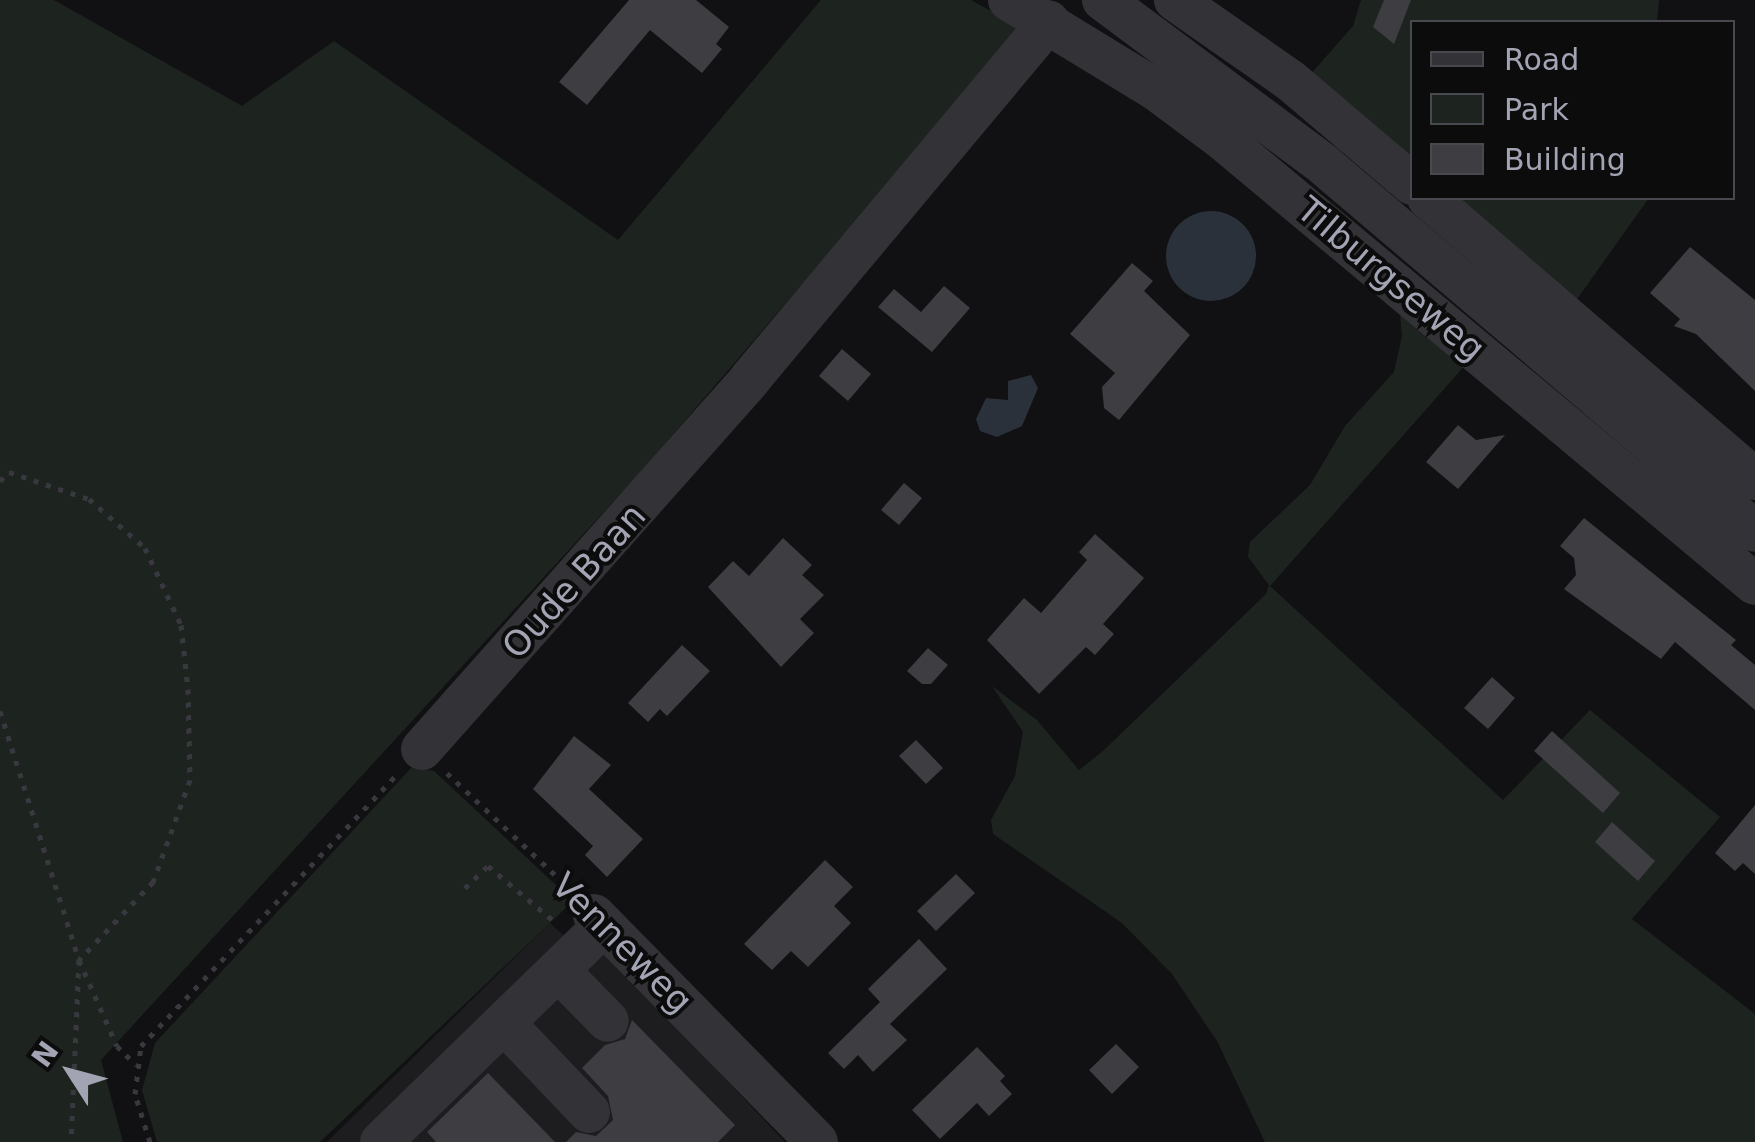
<!DOCTYPE html>
<html>
<head>
<meta charset="utf-8">
<style>
  body { margin:0 }
  #map { position:relative; width:1755px; height:1142px; overflow:hidden; background:#111012; font-family:"DejaVu Sans",sans-serif }
  div>[style] { position:absolute }
  [style*='--x'] { left:calc(var(--x)*1px); top:calc(var(--y)*1px); width:calc(var(--w)*1px); rotate:calc(var(--a)*1deg) }
  .built>* { inset:0; background:#1d1c1f }
  .green>* { inset:0; background:#1d241f }
  .water>* { inset:0; background:#2a313a }
  .round { border-radius:50% }
  .building>* { inset:0; background:#3d3d42 }
  .path>* { height:5px; margin-top:-2.5px; transform-origin:0; background:repeating-linear-gradient(90deg,#38383e 0 5px,transparent 0 13px) }
  .minor>* { height:42px; margin:-21px; padding:0 21px; transform-origin:21px; border-radius:21px; background:#323237 }
  span { translate:-50% -50%; white-space:nowrap; text-align:center; line-height:1.15; -webkit-text-stroke:8px #0c0c0d; paint-order:stroke }
  .street-label { font-size:35px; color:#a2a4b3 }
  .legend { position:absolute; left:1410px; top:20px; width:325px; height:180px; box-sizing:border-box; background:#0c0c0d; border:2px solid #48494f; margin:0; padding:12px 18px; list-style:none; font-size:30px; color:#a2a4b3 }
  .legend li { display:flex; align-items:center; gap:20px; height:50px }
  .legend b { width:50px; border:2px solid #48494f }
  .north { position:absolute; left:20px; top:1022px; width:100px; height:100px; -webkit-text-stroke:8px #0c0c0d; paint-order:stroke; rotate:306deg; font-size:28px; font-weight:700; line-height:40px; text-align:center; color:#a2a4b3 }
  .north::after { content:''; display:block; margin:auto; width:35px; height:45px; background:#a2a4b3; clip-path:polygon(50% 0,100% 100%,50% 72%,0 100%) }
</style>
</head>
<body>
<div id="map">
  <div class="built">
    <i style="clip-path:polygon(550px 923px,563px 935px,582px 928px,785px 1142px,327px 1142px)"></i>
  </div>
  <div class="green">
    <i style="clip-path:polygon(0 0,54px 0,242px 106px,334px 41px,618px 240px,821px 0,971px 0,1022px 28px,645px 467px,101px 1060px,123px 1142px,0 1142px)"></i>
    <i style="clip-path:polygon(1361px 0,1659px 0,1657px 22px,1412px 22px,1412px 168px,1309px 76px,1353px 26px)"></i>
    <i style="clip-path:polygon(1446px 198px,1649px 198px,1570px 309px)"></i>
    <i style="clip-path:polygon(1399px 304px,1468px 362px,1270px 586px,1503px 800px,1590px 710px,1720px 817px,1632px 919px,1755px 1014px,1755px 1142px,1265px 1142px,1217px 1041px,1172px 974px,1122px 923px,993px 834px,991px 820px,1015px 776px,1023px 732px,992px 686px,1037px 720px,1079px 770px,1103px 751px,1266px 594px,1269px 585px,1248px 557px,1250px 542px,1310px 485px,1345px 426px,1394px 372px,1402px 336px)"></i>
    <i style="clip-path:polygon(412px 767px,434px 771px,573px 901px,320px 1142px,157px 1142px,142px 1090px,155px 1043px)"></i>
  </div>
  <div class="water">
    <i class="round" style="left:1166px;top:211px;width:90px;height:90px"></i>
    <i style="clip-path:polygon(1031px 375px,1038px 388px,1022px 426px,997px 437px,980px 431px,976px 419px,986px 398px,1008px 400px,1008px 381px)"></i>
  </div>
  <div class="building">
    <i style="clip-path:polygon(629px 0,696px 0,729px 27px,716px 44px,722px 49px,702px 73px,650px 30px,587px 105px,559px 82px)"></i>
    <i style="clip-path:polygon(1384px 0,1411px 0,1394px 44px,1373px 27px)"></i>
    <i style="clip-path:polygon(1690px 247px,1755px 300px,1755px 391px,1696px 334px,1674px 326px,1680px 319px,1650px 293px)"></i>
    <i style="clip-path:polygon(1132px 263px,1153px 281px,1144px 291px,1190px 335px,1119px 420px,1104px 408px,1102px 387px,1115px 373px,1070px 334px)"></i>
    <i style="clip-path:polygon(944px 286px,970px 308px,932px 352px,878px 307px,894px 289px,921px 312px)"></i>
    <i style="clip-path:polygon(842px 349px,871px 374px,848px 401px,819px 376px)"></i>
    <i style="clip-path:polygon(1458px 425px,1476px 440px,1505px 435px,1458px 489px,1426px 462px)"></i>
    <i style="clip-path:polygon(904px 483px,922px 498px,899px 525px,881px 510px)"></i>
    <i style="clip-path:polygon(1584px 518px,1736px 640px,1731px 645px,1755px 665px,1755px 710px,1675px 642px,1661px 659px,1564px 589px,1576px 575px,1574px 558px,1560px 546px)"></i>
    <i style="clip-path:polygon(1095px 534px,1144px 578px,1103px 624px,1114px 634px,1095px 655px,1086px 647px,1039px 694px,987px 640px,1024px 598px,1041px 613px,1087px 560px,1079px 552px)"></i>
    <i style="clip-path:polygon(783px 538px,812px 565px,802px 575px,824px 595px,800px 619px,814px 633px,781px 667px,708px 587px,733px 561px,749px 576px)"></i>
    <i style="clip-path:polygon(682px 645px,710px 671px,667px 716px,660px 709px,648px 722px,628px 703px)"></i>
    <i style="clip-path:polygon(928px 648px,948px 665px,931px 684px,922px 684px,907px 671px)"></i>
    <i style="clip-path:polygon(1492px 677px,1515px 698px,1488px 729px,1464px 708px)"></i>
    <i style="clip-path:polygon(1552px 731px,1620px 793px,1603px 813px,1534px 751px)"></i>
    <i style="clip-path:polygon(574px 736px,611px 765px,589px 789px,643px 839px,607px 877px,585px 855px,593px 846px,533px 789px)"></i>
    <i style="clip-path:polygon(916px 740px,943px 768px,926px 784px,899px 756px)"></i>
    <i style="clip-path:polygon(1755px 805px,1755px 874px,1743px 863px,1735px 871px,1715px 853px)"></i>
    <i style="clip-path:polygon(1612px 822px,1655px 861px,1638px 881px,1595px 842px)"></i>
    <i style="clip-path:polygon(825px 860px,853px 887px,834px 906px,851px 923px,808px 967px,791px 951px,772px 970px,744px 944px)"></i>
    <i style="clip-path:polygon(956px 874px,975px 893px,936px 931px,917px 911px)"></i>
    <i style="clip-path:polygon(919px 939px,947px 969px,890px 1024px,907px 1040px,873px 1072px,858px 1055px,844px 1069px,828px 1053px,880px 1002px,868px 989px)"></i>
    <i style="clip-path:polygon(632px 1020px,735px 1125px,718px 1142px,566px 1142px,576px 1132px,596px 1136px,613px 1120px,608px 1096px,582px 1068px,605px 1045px,625px 1039px)"></i>
    <i style="clip-path:polygon(1116px 1044px,1139px 1067px,1112px 1094px,1089px 1070px)"></i>
    <i style="clip-path:polygon(977px 1047px,1005px 1076px,1000px 1081px,1012px 1094px,989px 1116px,977px 1103px,940px 1139px,912px 1110px)"></i>
    <i style="clip-path:polygon(488px 1073px,555px 1142px,436px 1142px,427px 1132px)"></i>
  </div>
  <div class="path">
    <i style="--x:0;--y:481;--w:13;--a:-45"></i>
    <i style="--x:9;--y:472;--w:84;--a:18.6"></i>
    <i style="--x:89;--y:499;--w:74;--a:41.2"></i>
    <i style="--x:145;--y:548;--w:85;--a:64.9"></i>
    <i style="--x:181;--y:625;--w:64;--a:83.8"></i>
    <i style="--x:188;--y:689;--w:91;--a:88.7"></i>
    <i style="--x:190;--y:780;--w:109;--a:109.9"></i>
    <i style="--x:153;--y:882;--w:108;--a:133.5"></i>
    <i style="--x:79;--y:960;--w:182;--a:92.5"></i>
    <i style="--x:0;--y:711;--w:261;--a:72.4"></i>
    <i style="--x:79;--y:960;--w:94;--a:66.2"></i>
    <i style="--x:117;--y:1046;--w:27;--a:45"></i>
    <i style="--x:447;--y:773;--w:169;--a:43.3"></i>
    <i style="--x:465;--y:888;--w:32;--a:-44"></i>
    <i style="--x:488;--y:866;--w:86;--a:39.8"></i>
    <i style="--x:150;--y:1142;--w:50;--a:-107.4"></i>
    <i style="--x:135;--y:1094;--w:48;--a:-82.9"></i>
    <i style="--x:141;--y:1046;--w:374;--a:-46.7"></i>
  </div>
  <div class="minor">
    <i style="--x:1009;--y:0;--w:171;--a:31.4"></i>
    <i style="--x:1155;--y:89;--w:84;--a:36.7"></i>
    <i style="--x:1222;--y:139;--w:694;--a:39.86"></i>
    <i style="--x:1103;--y:0;--w:276;--a:36.7"></i>
    <i style="--x:1324;--y:165;--w:565;--a:40.34"></i>
    <i style="--x:1175;--y:0;--w:141;--a:34.9"></i>
    <i style="--x:1291;--y:81;--w:159;--a:40.4"></i>
    <i style="--x:1428;--y:198;--w:431;--a:40.7"></i>
    <i style="--x:422;--y:749;--w:494;--a:-48.4"></i>
    <i style="--x:750;--y:379;--w:466;--a:-50.1"></i>
    <i style="--x:594;--y:915;--w:318;--a:45.5"></i>
    <i style="--x:558;--y:970;--w:71;--a:45.6"></i>
    <i style="--x:504;--y:1023;--w:123;--a:46.3"></i>
    <i style="--x:381;--y:1142;--w:311;--a:-44.2"></i>
  </div>
  <div class="street-label">
    <span style="left:1391px;top:279px;rotate:40deg">Tilburgseweg</span>
    <span style="left:574px;top:581px;rotate:-48deg">Oude Baan</span>
    <span style="left:622px;top:943px;rotate:45deg">Venneweg</span>
  </div>
  <ul class="legend">
  <li><b style="height:12px;background:#323237"></b>Road</li>
  <li><b style="height:28px;background:#1d241f"></b>Park</li>
  <li><b style="height:28px;background:#3d3d42"></b>Building</li>
  </ul>
  <div class="north">N</div>
</div>
</body>
</html>
